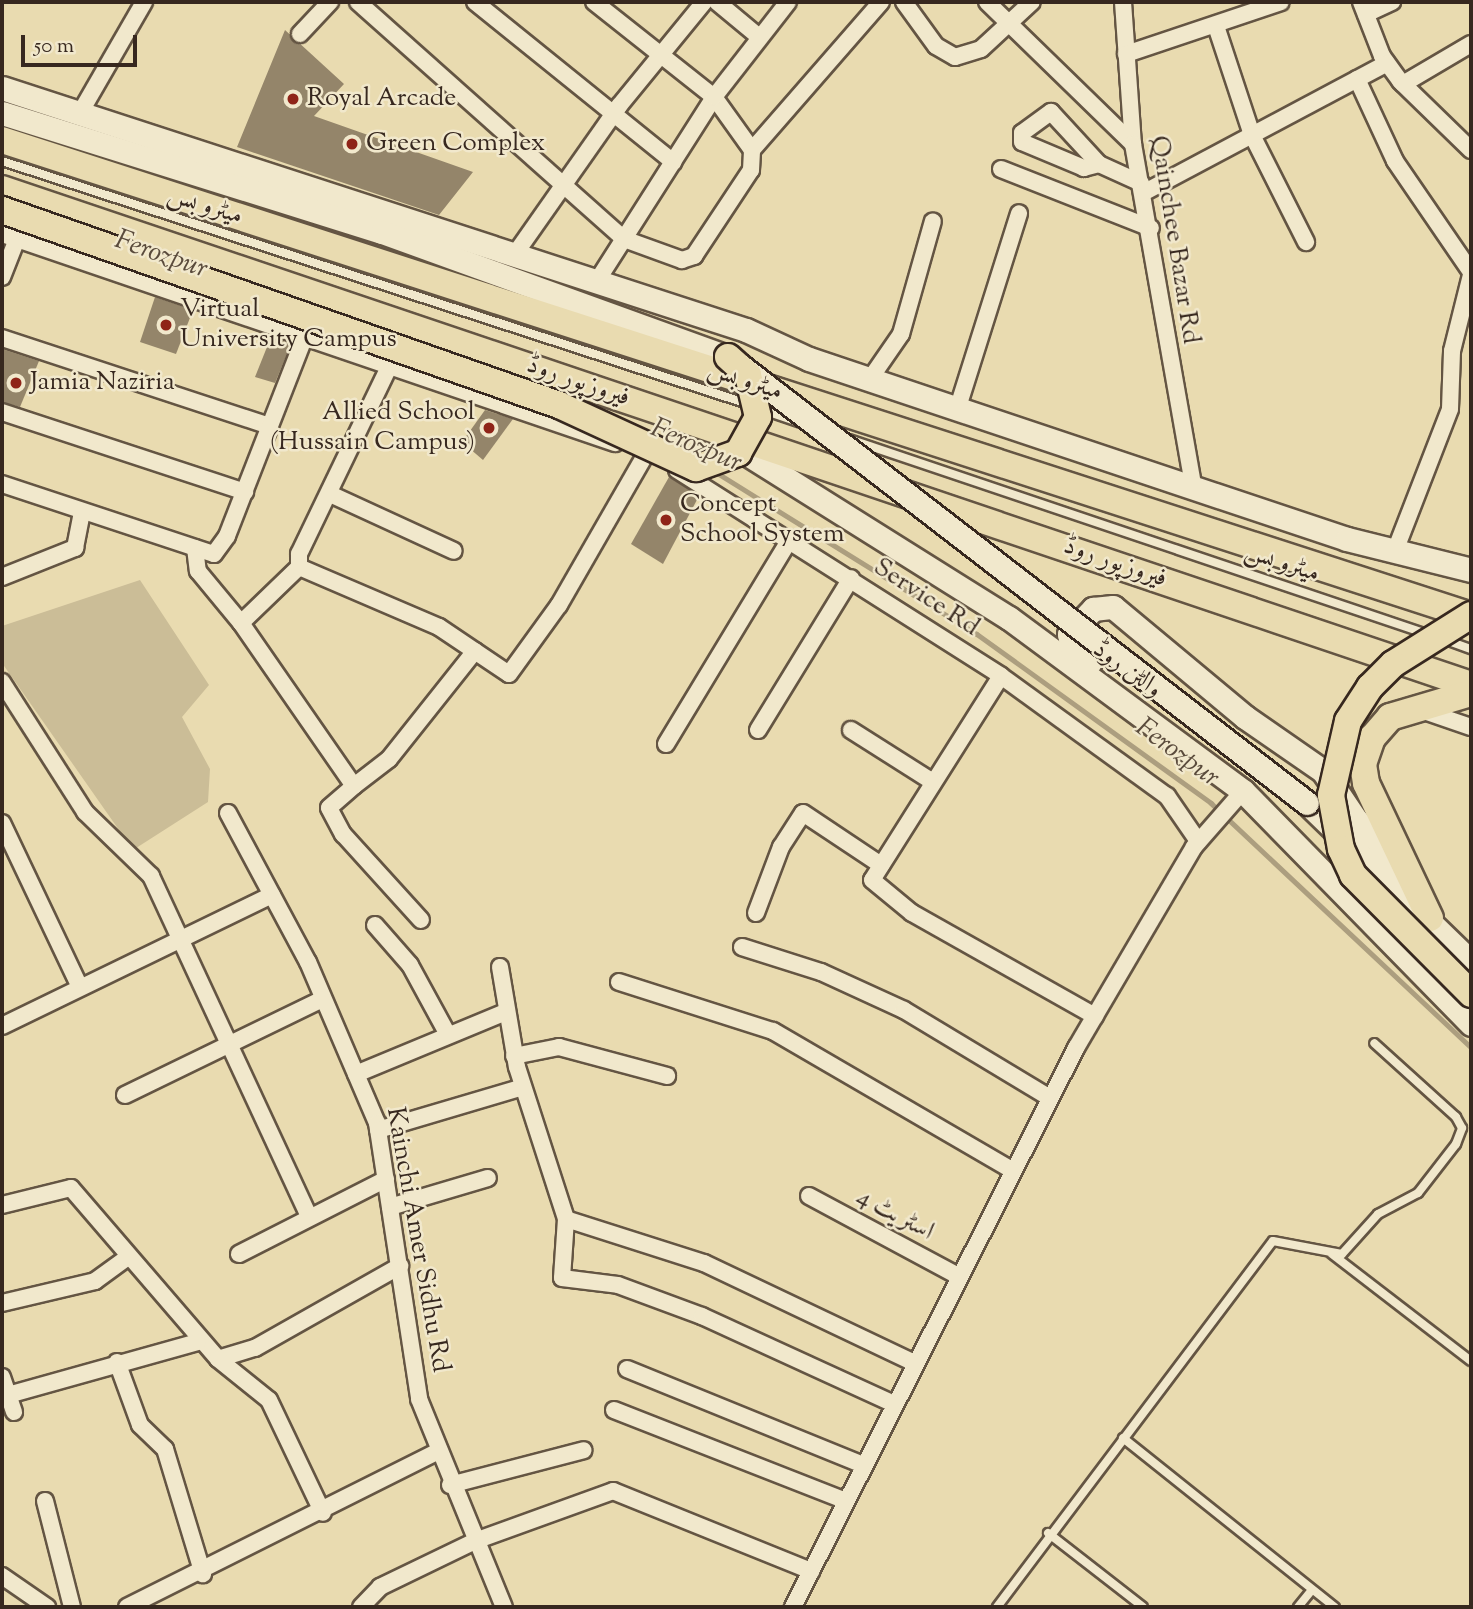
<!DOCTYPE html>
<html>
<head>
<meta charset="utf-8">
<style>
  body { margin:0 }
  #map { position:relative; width:1473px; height:1609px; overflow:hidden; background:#e9dbb0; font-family:"Sorts Mill Goudy",Amiri,serif }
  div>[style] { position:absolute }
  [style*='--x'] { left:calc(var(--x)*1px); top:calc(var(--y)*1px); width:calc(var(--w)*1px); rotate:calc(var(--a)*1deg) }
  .green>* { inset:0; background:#cbbd97 }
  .stream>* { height:4.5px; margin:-2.25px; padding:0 2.25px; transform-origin:2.25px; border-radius:2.25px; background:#ac9e7f }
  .building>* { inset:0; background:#94856a }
  .roads { filter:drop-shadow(2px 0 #645543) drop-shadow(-2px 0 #645543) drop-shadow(0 2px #645543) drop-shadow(0 -2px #645543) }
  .lane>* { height:8px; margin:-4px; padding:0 4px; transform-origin:4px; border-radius:4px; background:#f1e8cc }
  .street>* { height:16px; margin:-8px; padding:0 8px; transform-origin:8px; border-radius:8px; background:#f1e8cc }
  .secondary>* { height:23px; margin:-11.5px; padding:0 11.5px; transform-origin:11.5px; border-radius:11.5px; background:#f1e8cc }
  .primary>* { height:26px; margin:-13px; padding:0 13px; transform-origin:13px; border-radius:13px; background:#e9dbb0 }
  .bridges { filter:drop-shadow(2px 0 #37281f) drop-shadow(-2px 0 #37281f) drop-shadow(0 2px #37281f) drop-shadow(0 -2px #37281f) }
  .secondary-bridge>* { height:23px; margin:-11.5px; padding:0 11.5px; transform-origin:11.5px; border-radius:11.5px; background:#f1e8cc }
  .primary-bridge>* { height:26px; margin:-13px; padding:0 13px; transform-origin:13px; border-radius:13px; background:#e9dbb0 }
  .dots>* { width:19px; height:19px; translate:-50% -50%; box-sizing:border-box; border:4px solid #f1e8cc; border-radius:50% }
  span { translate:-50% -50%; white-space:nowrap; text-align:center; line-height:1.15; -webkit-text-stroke:5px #f1e8cc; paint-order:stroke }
  .poi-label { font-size:26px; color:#37281f }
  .left { translate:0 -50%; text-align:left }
  .right { translate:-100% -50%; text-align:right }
  .street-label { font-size:26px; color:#37281f }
  .water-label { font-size:28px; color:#5a4b3c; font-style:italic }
  .frame { position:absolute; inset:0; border:4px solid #37281f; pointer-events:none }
  .scale { position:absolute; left:21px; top:35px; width:116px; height:32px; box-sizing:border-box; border:4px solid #37281f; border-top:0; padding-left:9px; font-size:21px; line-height:24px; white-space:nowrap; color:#37281f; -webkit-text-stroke:5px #f1e8cc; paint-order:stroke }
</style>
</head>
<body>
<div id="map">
  <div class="green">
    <i style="clip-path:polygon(140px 580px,209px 685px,182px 717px,210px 769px,208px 802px,133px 850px,2px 663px,2px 626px)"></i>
  </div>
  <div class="stream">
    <i style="--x:714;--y:471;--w:309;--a:31.8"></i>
    <i style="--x:977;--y:634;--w:289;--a:35.8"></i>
    <i style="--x:1211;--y:803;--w:357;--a:43.2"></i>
  </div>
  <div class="building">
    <i style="clip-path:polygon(285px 30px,344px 84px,314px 116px,473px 172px,439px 215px,237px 147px)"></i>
    <i style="clip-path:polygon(155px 297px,193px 310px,176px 354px,140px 342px)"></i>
    <i style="clip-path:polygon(271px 337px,291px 344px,275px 383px,255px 377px)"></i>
    <i style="clip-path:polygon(2px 349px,39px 361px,20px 407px,2px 402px)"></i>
    <i style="clip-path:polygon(485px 410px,513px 419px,483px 460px,462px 442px)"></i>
    <i style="clip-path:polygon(669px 477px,699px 496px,663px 564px,631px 544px)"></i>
  </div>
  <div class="roads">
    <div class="lane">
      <i style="--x:2;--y:161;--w:788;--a:18.04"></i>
      <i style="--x:763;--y:410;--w:40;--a:18.9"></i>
      <i style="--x:849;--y:439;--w:610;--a:18.64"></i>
      <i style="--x:1443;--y:639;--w:30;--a:20"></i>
      <i style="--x:1332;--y:1254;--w:175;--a:37.6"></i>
      <i style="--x:1123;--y:1438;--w:271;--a:38.6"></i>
      <i style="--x:1048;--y:1533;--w:120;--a:37.9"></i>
      <i style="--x:997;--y:1607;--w:458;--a:-53"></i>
      <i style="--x:1273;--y:1241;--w:70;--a:10.7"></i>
      <i style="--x:1342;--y:1254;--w:54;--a:-48"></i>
      <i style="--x:1378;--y:1214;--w:45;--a:-27.7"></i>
      <i style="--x:1418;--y:1193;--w:62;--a:-52.2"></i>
      <i style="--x:1456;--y:1144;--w:17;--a:-69"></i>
      <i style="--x:1462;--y:1128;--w:13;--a:-119"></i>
      <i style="--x:1456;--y:1117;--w:110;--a:-137.9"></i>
      <i style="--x:1298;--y:1607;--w:22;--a:-51"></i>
    </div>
    <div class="street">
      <i style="--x:358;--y:2;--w:356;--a:41.7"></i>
      <i style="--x:624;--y:239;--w:62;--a:19.9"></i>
      <i style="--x:682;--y:260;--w:13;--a:-18"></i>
      <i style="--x:694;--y:256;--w:103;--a:-56.5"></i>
      <i style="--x:751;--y:170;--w:20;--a:-87"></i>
      <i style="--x:752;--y:150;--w:65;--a:-125.6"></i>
      <i style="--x:714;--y:97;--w:153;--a:-141.6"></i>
      <i style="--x:475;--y:2;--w:255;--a:38.9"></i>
      <i style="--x:717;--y:2;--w:53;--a:39.7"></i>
      <i style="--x:904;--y:2;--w:54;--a:54"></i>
      <i style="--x:936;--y:46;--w:22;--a:30"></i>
      <i style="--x:955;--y:57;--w:27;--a:-17"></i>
      <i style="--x:981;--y:49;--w:69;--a:-42.7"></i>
      <i style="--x:987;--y:2;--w:204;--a:44.2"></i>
      <i style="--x:1123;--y:2;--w:142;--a:86"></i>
      <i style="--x:1133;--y:144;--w:344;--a:80"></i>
      <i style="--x:1361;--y:2;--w:58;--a:68.7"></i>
      <i style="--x:1382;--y:56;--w:31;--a:54"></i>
      <i style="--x:1400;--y:81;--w:99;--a:44.2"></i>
      <i style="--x:1366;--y:14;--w:29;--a:-25"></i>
      <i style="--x:1216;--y:26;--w:115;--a:71.7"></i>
      <i style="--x:1252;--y:135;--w:120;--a:63.2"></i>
      <i style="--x:300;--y:34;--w:44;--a:-46.8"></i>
      <i style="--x:1126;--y:54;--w:163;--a:-18.5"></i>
      <i style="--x:1357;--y:79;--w:90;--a:65.1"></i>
      <i style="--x:1395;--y:161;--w:135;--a:55.6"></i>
      <i style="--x:1403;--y:84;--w:79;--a:-30.5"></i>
      <i style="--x:80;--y:113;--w:128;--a:-60"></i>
      <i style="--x:752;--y:150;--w:196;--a:-48.9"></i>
      <i style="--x:1099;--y:164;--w:16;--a:165"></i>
      <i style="--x:1084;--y:168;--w:67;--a:-157.2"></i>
      <i style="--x:1022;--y:142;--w:9;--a:-90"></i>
      <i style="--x:1022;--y:133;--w:36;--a:-36"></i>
      <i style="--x:1051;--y:112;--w:71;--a:47.3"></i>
      <i style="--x:1099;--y:164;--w:46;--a:24.3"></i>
      <i style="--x:1001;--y:169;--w:161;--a:21.5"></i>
      <i style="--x:1143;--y:193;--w:276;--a:-28"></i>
      <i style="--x:2;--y:234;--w:648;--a:18.83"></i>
      <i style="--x:515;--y:254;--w:181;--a:-54.9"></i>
      <i style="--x:619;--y:106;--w:134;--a:-50.7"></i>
      <i style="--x:2;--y:277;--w:41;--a:-68.5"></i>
      <i style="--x:597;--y:281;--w:218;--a:-57.5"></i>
      <i style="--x:714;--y:97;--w:120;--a:-52.1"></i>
      <i style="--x:2;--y:338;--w:282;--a:18.2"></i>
      <i style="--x:870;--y:379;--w:55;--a:-55.4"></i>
      <i style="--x:901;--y:334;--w:117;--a:-74.2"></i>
      <i style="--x:958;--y:407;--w:203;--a:-72.5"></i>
      <i style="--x:2;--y:412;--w:256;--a:18.2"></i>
      <i style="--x:677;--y:470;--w:384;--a:32.4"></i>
      <i style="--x:1001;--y:676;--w:205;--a:35.9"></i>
      <i style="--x:1167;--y:796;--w:55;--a:55.4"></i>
      <i style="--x:2;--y:484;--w:223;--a:18.3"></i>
      <i style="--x:214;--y:554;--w:22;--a:-54"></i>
      <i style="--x:227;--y:536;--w:215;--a:-68.7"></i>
      <i style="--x:330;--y:494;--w:136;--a:24.7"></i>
      <i style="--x:195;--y:548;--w:23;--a:83"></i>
      <i style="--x:198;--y:571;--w:67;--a:50.4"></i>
      <i style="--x:241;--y:623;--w:81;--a:-44"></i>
      <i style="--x:299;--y:567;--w:13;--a:-90"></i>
      <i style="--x:299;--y:554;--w:210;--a:-64.3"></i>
      <i style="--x:1395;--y:551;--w:152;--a:-68.8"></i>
      <i style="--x:1450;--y:409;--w:58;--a:-88"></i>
      <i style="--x:1452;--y:351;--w:78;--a:-76"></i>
      <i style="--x:299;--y:567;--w:152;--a:23.2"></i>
      <i style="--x:439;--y:627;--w:84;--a:33.9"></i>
      <i style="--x:509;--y:674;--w:85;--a:-54.1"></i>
      <i style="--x:559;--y:605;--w:174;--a:-60.1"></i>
      <i style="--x:2;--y:577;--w:79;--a:-21.7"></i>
      <i style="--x:75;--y:548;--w:37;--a:-79"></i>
      <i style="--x:241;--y:623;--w:198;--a:55.3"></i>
      <i style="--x:354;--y:786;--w:44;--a:-37.6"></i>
      <i style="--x:389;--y:759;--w:138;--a:-51.5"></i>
      <i style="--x:1001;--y:676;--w:241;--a:122.3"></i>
      <i style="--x:872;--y:880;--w:52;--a:39.5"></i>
      <i style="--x:912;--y:913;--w:210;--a:29.4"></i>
      <i style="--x:2;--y:682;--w:154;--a:57.4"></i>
      <i style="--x:85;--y:812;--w:92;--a:44.1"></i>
      <i style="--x:151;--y:876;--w:375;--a:65.1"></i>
      <i style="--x:1421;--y:710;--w:53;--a:18.8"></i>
      <i style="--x:758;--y:730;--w:178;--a:-58.5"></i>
      <i style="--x:851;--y:730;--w:97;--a:32.4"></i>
      <i style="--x:666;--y:744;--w:240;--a:-58.8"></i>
      <i style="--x:354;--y:786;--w:33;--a:139"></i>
      <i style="--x:329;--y:808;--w:30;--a:62"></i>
      <i style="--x:343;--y:834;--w:116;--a:47.8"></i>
      <i style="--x:228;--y:813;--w:169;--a:61.8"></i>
      <i style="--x:308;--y:962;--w:175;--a:66.8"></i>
      <i style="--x:377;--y:1123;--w:279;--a:81.3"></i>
      <i style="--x:419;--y:1399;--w:225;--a:67.8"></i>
      <i style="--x:2;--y:823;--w:182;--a:64.6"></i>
      <i style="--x:756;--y:913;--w:71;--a:-69.3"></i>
      <i style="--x:781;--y:847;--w:40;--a:-57.1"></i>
      <i style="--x:803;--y:813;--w:94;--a:33.7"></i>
      <i style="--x:375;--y:925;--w:53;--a:48.8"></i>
      <i style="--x:410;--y:965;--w:77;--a:61.4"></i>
      <i style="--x:742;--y:947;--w:83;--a:17.6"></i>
      <i style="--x:821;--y:972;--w:91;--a:24.6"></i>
      <i style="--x:904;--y:1010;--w:170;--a:31.1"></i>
      <i style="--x:500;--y:967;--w:101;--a:80.4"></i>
      <i style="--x:517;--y:1067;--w:160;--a:72.1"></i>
      <i style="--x:566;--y:1219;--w:59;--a:93.9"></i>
      <i style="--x:562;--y:1278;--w:56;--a:7.1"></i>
      <i style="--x:618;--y:1285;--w:90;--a:20.3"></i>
      <i style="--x:702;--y:1316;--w:211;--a:24.6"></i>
      <i style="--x:619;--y:982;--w:162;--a:17.7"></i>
      <i style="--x:773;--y:1031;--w:276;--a:30.2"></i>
      <i style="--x:2;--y:1026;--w:300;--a:-25.9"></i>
      <i style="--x:514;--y:1056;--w:46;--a:-11.3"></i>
      <i style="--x:559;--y:1047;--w:112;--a:15"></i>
      <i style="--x:356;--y:1074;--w:162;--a:-22.5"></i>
      <i style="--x:125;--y:1095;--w:220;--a:-25.9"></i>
      <i style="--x:378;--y:1130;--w:151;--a:-16.5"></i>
      <i style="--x:809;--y:1196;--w:169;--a:28.2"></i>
      <i style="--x:2;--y:1205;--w:71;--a:-13.8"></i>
      <i style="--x:71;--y:1188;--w:225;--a:49.3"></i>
      <i style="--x:218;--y:1359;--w:39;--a:-17"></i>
      <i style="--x:255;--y:1348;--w:167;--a:-29.5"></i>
      <i style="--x:390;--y:1207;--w:102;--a:-16.5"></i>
      <i style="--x:566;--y:1219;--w:145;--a:17.7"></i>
      <i style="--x:704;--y:1263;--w:233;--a:25.4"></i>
      <i style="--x:239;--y:1254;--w:165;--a:-27"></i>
      <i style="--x:2;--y:1303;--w:96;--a:-13.3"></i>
      <i style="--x:95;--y:1281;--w:41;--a:-36"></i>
      <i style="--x:218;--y:1359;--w:65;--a:38.8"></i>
      <i style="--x:269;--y:1400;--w:125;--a:64.5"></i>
      <i style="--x:117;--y:1362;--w:67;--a:69.9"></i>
      <i style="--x:140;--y:1425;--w:35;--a:44"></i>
      <i style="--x:165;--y:1449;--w:131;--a:73.1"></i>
      <i style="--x:627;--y:1369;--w:256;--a:22.1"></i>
      <i style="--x:2;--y:1377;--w:37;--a:71"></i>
      <i style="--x:8;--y:1395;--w:197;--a:-15.6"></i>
      <i style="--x:614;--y:1410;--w:249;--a:21.4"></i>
      <i style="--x:450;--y:1485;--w:138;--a:-14.6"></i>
      <i style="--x:45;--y:1501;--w:109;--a:75.7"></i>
      <i style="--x:2;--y:1576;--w:55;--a:34.6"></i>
      <i style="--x:127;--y:1607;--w:346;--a:-26.6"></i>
      <i style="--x:361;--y:1607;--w:28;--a:-46"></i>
      <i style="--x:380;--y:1587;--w:106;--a:-25.8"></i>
      <i style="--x:475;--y:1541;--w:147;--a:-19.9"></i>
      <i style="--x:613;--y:1491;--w:214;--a:22"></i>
      <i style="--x:793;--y:1607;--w:627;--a:-63.15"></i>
      <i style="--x:1076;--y:1048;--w:233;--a:-59.6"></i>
      <i style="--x:1194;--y:847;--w:74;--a:-48.8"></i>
    </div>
    <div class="secondary">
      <i style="--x:2;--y:88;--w:782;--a:18.02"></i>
      <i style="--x:746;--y:330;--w:69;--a:24.7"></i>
      <i style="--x:809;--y:359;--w:567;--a:18.5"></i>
      <i style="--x:1347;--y:539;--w:128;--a:14"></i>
      <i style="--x:2;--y:113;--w:398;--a:17.4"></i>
      <i style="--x:382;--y:232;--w:368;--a:19.9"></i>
      <i style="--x:725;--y:440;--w:335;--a:32.1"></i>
      <i style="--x:1009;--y:618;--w:291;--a:36.5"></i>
      <i style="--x:1243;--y:791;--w:326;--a:45.6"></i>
      <i style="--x:1090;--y:662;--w:22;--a:-144"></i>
      <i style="--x:1072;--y:649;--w:15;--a:-101"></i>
      <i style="--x:1069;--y:634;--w:35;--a:-46"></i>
      <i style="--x:1093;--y:609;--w:20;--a:-6"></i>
      <i style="--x:1113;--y:607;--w:172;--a:39.8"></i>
      <i style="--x:1245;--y:717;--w:95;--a:34.7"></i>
      <i style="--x:1323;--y:771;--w:59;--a:56"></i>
      <i style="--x:1356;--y:820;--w:70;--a:44.4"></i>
      <i style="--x:1307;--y:803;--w:228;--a:44.1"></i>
    </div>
    <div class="primary">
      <i style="--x:2;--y:140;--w:1544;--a:17.95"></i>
      <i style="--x:2;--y:189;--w:1550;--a:18.66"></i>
      <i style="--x:1430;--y:918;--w:149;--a:-115.4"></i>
      <i style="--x:1366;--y:783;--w:19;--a:-99"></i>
      <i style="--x:1363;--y:764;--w:28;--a:-71"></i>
      <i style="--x:1372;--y:738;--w:28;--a:-49"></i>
      <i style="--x:1390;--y:717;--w:84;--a:-16.5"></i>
    </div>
  </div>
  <div class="bridges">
    <div class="secondary-bridge">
      <i style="--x:739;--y:365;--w:717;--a:37.64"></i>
    </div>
    <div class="primary-bridge">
      <i style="--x:2;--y:210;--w:590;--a:19.29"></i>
      <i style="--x:559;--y:405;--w:151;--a:24.7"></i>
      <i style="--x:696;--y:468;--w:45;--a:-19.7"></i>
      <i style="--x:738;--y:453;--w:41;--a:-60.9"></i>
      <i style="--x:758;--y:417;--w:43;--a:-103.4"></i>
      <i style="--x:748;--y:375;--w:27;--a:-138"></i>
      <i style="--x:1471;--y:615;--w:92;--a:147.9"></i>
      <i style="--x:1393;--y:664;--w:33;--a:135"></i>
      <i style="--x:1370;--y:687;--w:40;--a:122.9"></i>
      <i style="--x:1348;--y:721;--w:76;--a:102.9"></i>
      <i style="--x:1331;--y:795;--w:55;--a:79.5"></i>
      <i style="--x:1341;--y:849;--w:29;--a:65"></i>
      <i style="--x:1353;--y:875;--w:168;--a:45.2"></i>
    </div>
  </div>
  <div class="dots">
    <i style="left:293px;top:99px;background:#8f2418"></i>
    <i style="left:352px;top:144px;background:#8f2418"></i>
    <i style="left:166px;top:325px;background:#8f2418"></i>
    <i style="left:16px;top:383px;background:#8f2418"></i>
    <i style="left:489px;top:428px;background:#8f2418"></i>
    <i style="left:666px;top:520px;background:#8f2418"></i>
  </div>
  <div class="poi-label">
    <span class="left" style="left:307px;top:99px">Royal Arcade</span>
    <span class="left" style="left:366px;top:144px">Green Complex</span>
    <span class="left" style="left:180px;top:325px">Virtual<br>University Campus</span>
    <span class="left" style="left:30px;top:383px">Jamia Naziria</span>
    <span class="right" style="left:475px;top:428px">Allied School<br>(Hussain Campus)</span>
    <span class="left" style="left:680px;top:520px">Concept<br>School System</span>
  </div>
  <div class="street-label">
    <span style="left:205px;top:206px;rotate:18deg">میٹرو بس</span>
    <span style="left:1174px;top:240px;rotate:81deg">Qainchee Bazar Rd</span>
    <span style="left:745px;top:381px;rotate:19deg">میٹرو بس</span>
    <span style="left:578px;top:382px;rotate:19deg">فیروزپور روڈ</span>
    <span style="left:1115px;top:563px;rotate:19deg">فیروزپور روڈ</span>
    <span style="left:1282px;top:563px;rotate:19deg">میٹرو بس</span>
    <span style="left:926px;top:598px;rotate:33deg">Service Rd</span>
    <span style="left:1127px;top:670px;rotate:36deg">والٹن روڈ</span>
    <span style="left:895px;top:1215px;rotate:28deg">اسٹریٹ 4</span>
    <span style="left:417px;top:1240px;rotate:80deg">Kainchi Amer Sidhu Rd</span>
  </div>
  <div class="water-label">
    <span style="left:161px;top:255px;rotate:19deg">Ferozpur</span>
    <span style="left:696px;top:446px;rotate:23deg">Ferozpur</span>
    <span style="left:1177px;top:753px;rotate:36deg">Ferozpur</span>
  </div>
  <div class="frame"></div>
  <div class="scale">50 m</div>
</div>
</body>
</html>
